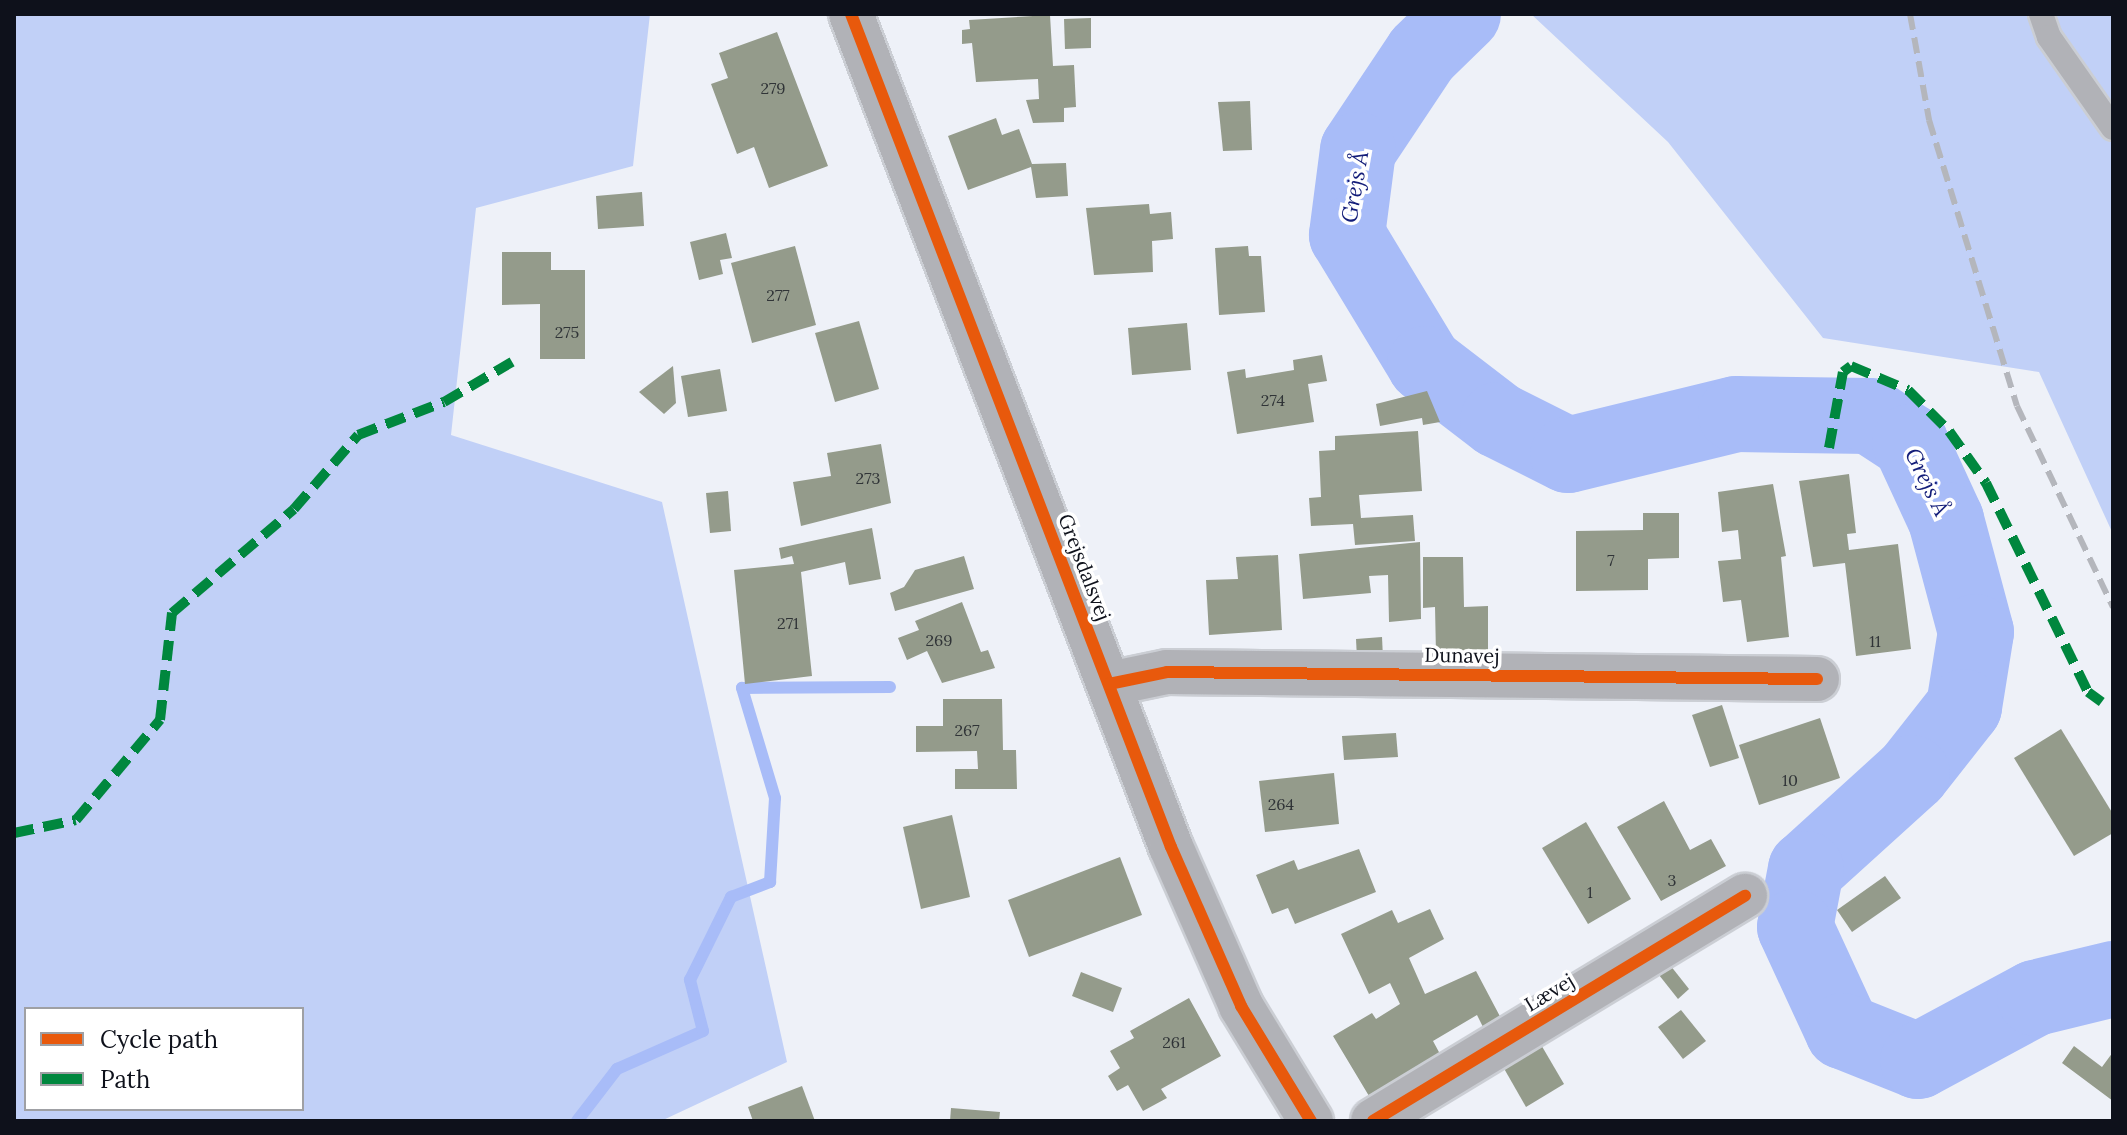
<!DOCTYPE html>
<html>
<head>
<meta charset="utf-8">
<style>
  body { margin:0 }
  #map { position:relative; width:2127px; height:1135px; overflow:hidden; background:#eef1f8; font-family:Lora,serif }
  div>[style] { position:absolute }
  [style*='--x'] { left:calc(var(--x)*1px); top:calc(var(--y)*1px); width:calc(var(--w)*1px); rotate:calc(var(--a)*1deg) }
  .forest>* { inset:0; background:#c1d0f7 }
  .stream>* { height:12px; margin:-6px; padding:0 6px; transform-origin:6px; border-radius:6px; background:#a8bcf8 }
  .river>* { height:76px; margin:-38px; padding:0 38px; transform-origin:38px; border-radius:38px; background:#a8bcf8 }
  .building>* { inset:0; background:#949b8b }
  .roads { filter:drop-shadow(2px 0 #cbced4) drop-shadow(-2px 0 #cbced4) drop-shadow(0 2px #cbced4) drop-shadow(0 -2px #cbced4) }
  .service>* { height:24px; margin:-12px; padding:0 12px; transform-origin:12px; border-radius:12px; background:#b1b2b7 }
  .minor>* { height:44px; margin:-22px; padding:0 22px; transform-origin:22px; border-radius:22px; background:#b1b2b7 }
  .tertiary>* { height:44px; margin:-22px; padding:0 22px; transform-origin:22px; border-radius:22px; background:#b1b2b7 }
  .rail>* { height:6px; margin-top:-3px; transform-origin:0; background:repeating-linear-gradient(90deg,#b4b6bc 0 16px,transparent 0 24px) }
  .quiet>* { height:10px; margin-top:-5px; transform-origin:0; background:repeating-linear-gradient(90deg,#00873e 0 20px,transparent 0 30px) }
  .cycleway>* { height:12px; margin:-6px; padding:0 6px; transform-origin:6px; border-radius:6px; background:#e8590c }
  span { translate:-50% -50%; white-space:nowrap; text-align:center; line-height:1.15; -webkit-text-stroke:7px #fff; paint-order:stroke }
  .number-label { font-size:16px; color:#303437 }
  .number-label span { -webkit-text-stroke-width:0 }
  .street-label { font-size:20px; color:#0e111b }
  .water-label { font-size:22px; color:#131d79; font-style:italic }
  .frame { position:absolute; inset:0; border:16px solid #0e111b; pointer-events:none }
  .legend { position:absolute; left:24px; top:1007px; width:280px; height:104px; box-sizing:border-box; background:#fff; border:2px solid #9fa0a4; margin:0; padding:10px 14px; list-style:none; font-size:24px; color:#0e111b }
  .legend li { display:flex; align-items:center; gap:16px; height:40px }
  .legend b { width:40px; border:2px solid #9fa0a4 }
</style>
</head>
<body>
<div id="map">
  <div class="forest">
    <i style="clip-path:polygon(evenodd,14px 14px,650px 14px,633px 166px,476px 208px,451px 435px,662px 502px,787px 1062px,661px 1121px,14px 1121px,14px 14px,26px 1009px,302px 1009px,302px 1109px,26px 1109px,26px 1009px)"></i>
    <i style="clip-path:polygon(1531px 14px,2113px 14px,2113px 534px,2039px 372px,1823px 338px,1668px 142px)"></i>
  </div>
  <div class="stream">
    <i style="--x:577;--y:1121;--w:66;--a:-52.4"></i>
    <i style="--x:617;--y:1069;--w:94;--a:-23.8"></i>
    <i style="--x:703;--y:1031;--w:53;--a:-104.3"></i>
    <i style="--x:690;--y:980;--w:93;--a:-63.7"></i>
    <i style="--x:731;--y:897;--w:42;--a:-21"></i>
    <i style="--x:770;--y:882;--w:84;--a:-86.6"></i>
    <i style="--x:775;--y:798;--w:115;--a:-106.7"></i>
    <i style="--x:742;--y:688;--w:148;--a:-0.4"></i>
  </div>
  <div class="river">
    <i style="--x:1463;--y:14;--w:57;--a:135.7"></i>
    <i style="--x:1422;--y:54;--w:115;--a:123.7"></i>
    <i style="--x:1358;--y:150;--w:86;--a:97.4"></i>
    <i style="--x:1347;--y:235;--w:151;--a:58.8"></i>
    <i style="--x:1425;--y:364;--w:92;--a:37.5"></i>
    <i style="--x:1498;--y:420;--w:78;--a:26.6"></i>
    <i style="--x:1568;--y:455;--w:173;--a:-13.7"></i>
    <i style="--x:1736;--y:414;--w:134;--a:0.9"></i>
    <i style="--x:1870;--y:416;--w:48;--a:33"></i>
    <i style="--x:1910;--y:442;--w:86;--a:65.2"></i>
    <i style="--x:1946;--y:520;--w:116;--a:75"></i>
    <i style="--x:1976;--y:632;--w:76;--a:99.1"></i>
    <i style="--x:1964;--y:707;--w:84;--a:128.2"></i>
    <i style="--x:1912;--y:773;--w:143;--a:137.8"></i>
    <i style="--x:1806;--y:869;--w:59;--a:100.7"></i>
    <i style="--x:1795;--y:927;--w:115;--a:65.2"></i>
    <i style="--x:1843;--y:1031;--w:81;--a:21.8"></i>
    <i style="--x:1918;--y:1061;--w:133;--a:-28.3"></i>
    <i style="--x:2035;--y:998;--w:80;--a:-13.7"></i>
  </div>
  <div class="building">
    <i style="clip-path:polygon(1050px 15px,1053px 66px,1074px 65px,1076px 107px,1064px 108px,1064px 122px,1033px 123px,1026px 100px,1039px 99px,1038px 79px,976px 82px,972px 43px,962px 44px,962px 30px,970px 29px,969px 20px)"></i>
    <i style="clip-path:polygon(1091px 18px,1091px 48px,1065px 49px,1064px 19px)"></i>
    <i style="clip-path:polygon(777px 32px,828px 166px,769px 188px,754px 147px,737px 154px,711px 84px,728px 78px,719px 53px)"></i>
    <i style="clip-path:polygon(1250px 101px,1252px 150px,1223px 151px,1218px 102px)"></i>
    <i style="clip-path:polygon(996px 118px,1002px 135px,1019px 129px,1032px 164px,1066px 163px,1068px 196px,1036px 198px,1031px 167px,968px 190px,948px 136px)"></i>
    <i style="clip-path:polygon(642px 192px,644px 226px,598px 229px,596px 196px)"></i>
    <i style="clip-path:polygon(1149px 204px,1150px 214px,1171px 212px,1173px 239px,1152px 241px,1153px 272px,1094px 275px,1086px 208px)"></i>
    <i style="clip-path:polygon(726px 233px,732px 258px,720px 260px,723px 274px,699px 280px,690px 242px)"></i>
    <i style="clip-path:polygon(795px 246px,816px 325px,752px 343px,731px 263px)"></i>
    <i style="clip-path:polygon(1248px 246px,1249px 256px,1261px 256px,1265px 312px,1219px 315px,1215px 248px)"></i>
    <i style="clip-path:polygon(502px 252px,551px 252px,551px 270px,585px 270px,585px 359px,540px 359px,540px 304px,502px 305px)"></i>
    <i style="clip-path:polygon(859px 321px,879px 389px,835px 402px,815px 333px)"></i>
    <i style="clip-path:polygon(1187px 323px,1191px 370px,1132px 375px,1128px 328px)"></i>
    <i style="clip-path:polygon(1322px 355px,1327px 381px,1308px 384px,1314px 422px,1237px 434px,1227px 372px,1245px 369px,1246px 378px,1294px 370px,1293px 360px)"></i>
    <i style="clip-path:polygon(673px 366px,676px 403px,664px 414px,639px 392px)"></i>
    <i style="clip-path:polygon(720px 369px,727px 411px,688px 417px,681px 376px)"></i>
    <i style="clip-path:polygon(1427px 391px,1440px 422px,1423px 425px,1422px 418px,1380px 426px,1376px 404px)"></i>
    <i style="clip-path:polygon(1418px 431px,1422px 491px,1359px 495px,1361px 518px,1413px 515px,1415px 541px,1355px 545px,1353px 524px,1311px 526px,1309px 498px,1321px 497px,1319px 451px,1335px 450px,1335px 436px)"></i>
    <i style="clip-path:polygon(881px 444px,891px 503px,801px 526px,793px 482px,831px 476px,827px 453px)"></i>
    <i style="clip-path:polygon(1849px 474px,1856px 533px,1847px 534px,1849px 550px,1898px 544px,1911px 649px,1856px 656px,1845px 563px,1813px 567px,1799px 481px)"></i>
    <i style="clip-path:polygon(1773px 484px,1786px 556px,1781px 557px,1789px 637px,1747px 642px,1741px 600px,1723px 602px,1718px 561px,1741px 559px,1738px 530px,1722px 532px,1718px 492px)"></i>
    <i style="clip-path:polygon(728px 491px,731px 531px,710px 533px,706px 493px)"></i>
    <i style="clip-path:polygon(1643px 513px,1679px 513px,1679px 558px,1648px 559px,1648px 590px,1576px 591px,1576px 531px,1643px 530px)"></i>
    <i style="clip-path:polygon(872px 528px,881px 579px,849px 585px,845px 562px,801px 572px,812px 676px,745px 684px,734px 570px,794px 564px,792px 556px,781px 559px,779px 548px)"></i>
    <i style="clip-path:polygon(1420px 542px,1421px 619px,1389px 622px,1388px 575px,1369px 576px,1371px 593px,1303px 599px,1299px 554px)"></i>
    <i style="clip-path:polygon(1278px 555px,1282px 630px,1209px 635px,1206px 580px,1238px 579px,1236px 557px)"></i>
    <i style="clip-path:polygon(964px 556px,974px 589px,895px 611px,890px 593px,904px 587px,915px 570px)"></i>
    <i style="clip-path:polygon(1423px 557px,1463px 557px,1464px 607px,1488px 606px,1488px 653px,1436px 654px,1435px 607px,1423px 608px)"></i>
    <i style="clip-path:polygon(962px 602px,981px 652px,988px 650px,995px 668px,942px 683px,927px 651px,907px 660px,898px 638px,919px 630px,915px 621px)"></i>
    <i style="clip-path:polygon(1382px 637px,1383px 658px,1357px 659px,1356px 639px)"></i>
    <i style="clip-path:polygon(943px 699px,1002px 699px,1003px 750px,1016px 750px,1017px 789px,955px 789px,955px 769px,978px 769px,977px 751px,916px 752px,916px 726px,943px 726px)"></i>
    <i style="clip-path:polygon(1722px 705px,1739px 758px,1710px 767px,1692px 715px)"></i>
    <i style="clip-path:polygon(1820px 718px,1840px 778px,1759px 805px,1739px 745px)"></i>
    <i style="clip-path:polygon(2061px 729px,2113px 814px,2113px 833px,2074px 856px,2014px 758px)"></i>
    <i style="clip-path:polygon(1396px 733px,1398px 757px,1344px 760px,1342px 736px)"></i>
    <i style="clip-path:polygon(1334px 773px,1339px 824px,1265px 832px,1259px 781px)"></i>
    <i style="clip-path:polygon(1664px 801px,1690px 850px,1711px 839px,1726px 866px,1661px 901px,1617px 827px)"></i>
    <i style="clip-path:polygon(952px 815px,970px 897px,921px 909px,903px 827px)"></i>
    <i style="clip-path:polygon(1586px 822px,1631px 899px,1588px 924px,1542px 848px)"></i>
    <i style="clip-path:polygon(1359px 849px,1376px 892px,1295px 924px,1288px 908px,1272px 914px,1256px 875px,1294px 860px,1298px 870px)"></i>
    <i style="clip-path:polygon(1120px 857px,1142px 915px,1029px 957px,1008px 900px)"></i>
    <i style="clip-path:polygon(1885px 876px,1901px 898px,1852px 932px,1837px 910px)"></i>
    <i style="clip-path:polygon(1430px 909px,1444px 939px,1409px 958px,1425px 994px,1476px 971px,1504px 1024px,1486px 1033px,1477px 1015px,1433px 1041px,1440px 1054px,1369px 1096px,1333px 1036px,1372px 1013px,1376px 1019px,1400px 1004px,1390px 983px,1369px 994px,1341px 934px,1392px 910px,1398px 923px)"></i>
    <i style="clip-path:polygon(1670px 965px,1689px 989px,1678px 999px,1659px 975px)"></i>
    <i style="clip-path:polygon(1081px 972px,1122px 988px,1113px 1012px,1072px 996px)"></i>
    <i style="clip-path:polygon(1189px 998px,1221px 1056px,1161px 1089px,1167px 1098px,1143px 1111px,1128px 1085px,1117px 1091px,1108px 1076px,1120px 1068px,1110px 1051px,1134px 1038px,1130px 1031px)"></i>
    <i style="clip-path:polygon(1681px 1010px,1706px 1041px,1683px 1059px,1658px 1027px)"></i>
    <i style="clip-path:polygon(1540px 1043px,1564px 1084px,1526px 1107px,1502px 1065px)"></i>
    <i style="clip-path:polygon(2074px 1046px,2102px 1067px,2113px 1052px,2113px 1101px,2062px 1063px)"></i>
    <i style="clip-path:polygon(802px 1086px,815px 1121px,753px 1121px,748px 1107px)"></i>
    <i style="clip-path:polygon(951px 1108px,1000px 1112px,999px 1121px,950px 1121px)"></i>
  </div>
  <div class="roads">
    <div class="service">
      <i style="--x:2041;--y:14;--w:24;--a:71"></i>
      <i style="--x:2049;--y:37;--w:111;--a:54.9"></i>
    </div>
    <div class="minor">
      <i style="--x:1109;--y:684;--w:59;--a:-11.7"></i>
      <i style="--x:1167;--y:672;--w:650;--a:0.62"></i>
      <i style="--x:1373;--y:1121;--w:435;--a:-31.2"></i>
    </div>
    <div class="tertiary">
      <i style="--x:851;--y:14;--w:892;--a:68.99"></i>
      <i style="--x:1171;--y:847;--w:174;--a:66.2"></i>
      <i style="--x:1241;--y:1006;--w:135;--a:58.7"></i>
    </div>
  </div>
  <div class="rail">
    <i style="--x:1910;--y:14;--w:108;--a:79.8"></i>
    <i style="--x:1929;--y:120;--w:299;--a:72.9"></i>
    <i style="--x:2017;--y:406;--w:223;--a:64.5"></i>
  </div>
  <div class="quiet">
    <i style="--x:1829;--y:448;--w:77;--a:-79.6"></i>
    <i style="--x:1843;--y:372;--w:10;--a:-37"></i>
    <i style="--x:1851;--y:366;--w:62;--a:22.8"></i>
    <i style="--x:1908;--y:390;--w:58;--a:45"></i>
    <i style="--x:1949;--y:431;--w:64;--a:54.6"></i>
    <i style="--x:1986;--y:483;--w:233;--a:64"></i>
    <i style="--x:2088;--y:692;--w:17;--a:36"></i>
    <i style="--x:14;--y:833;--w:63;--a:-11.8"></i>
    <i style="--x:76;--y:820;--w:131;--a:-50"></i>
    <i style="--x:160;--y:720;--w:108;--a:-83.6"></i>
    <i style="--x:172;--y:613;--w:160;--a:-40.4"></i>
    <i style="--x:294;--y:509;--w:98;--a:-49.1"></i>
    <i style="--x:358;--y:435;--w:92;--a:-21"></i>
    <i style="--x:444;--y:402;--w:79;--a:-30.5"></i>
  </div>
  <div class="cycleway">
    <i style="--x:851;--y:14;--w:892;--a:68.99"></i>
    <i style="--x:1171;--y:847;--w:174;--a:66.2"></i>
    <i style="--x:1241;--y:1006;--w:135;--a:58.7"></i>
    <i style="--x:1109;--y:684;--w:59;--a:-11.7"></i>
    <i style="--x:1167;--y:672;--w:650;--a:0.62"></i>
    <i style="--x:1373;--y:1121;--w:435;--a:-31.2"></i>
  </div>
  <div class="number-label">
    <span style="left:773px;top:88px">279</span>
    <span style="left:778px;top:295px">277</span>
    <span style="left:567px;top:332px">275</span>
    <span style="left:1273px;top:400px">274</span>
    <span style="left:868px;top:478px">273</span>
    <span style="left:1611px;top:560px">7</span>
    <span style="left:788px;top:623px">271</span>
    <span style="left:939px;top:640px">269</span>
    <span style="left:1875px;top:641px">11</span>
    <span style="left:967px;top:730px">267</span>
    <span style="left:1790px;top:780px">10</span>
    <span style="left:1281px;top:804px">264</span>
    <span style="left:1672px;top:880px">3</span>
    <span style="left:1590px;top:892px">1</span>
    <span style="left:1174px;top:1042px">261</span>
  </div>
  <div class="street-label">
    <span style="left:1085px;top:567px;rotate:69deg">Grejsdalsvej</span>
    <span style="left:1462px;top:655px;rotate:1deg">Dunavej</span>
    <span style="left:1549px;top:992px;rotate:-31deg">Lævej</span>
  </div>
  <div class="water-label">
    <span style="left:1355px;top:187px;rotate:-80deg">Grejs Å</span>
    <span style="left:1927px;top:482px;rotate:64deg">Grejs Å</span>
  </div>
  <div class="frame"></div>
  <ul class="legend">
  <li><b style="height:10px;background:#e8590c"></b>Cycle path</li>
  <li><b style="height:10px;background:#00873e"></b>Path</li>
  </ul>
</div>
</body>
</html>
